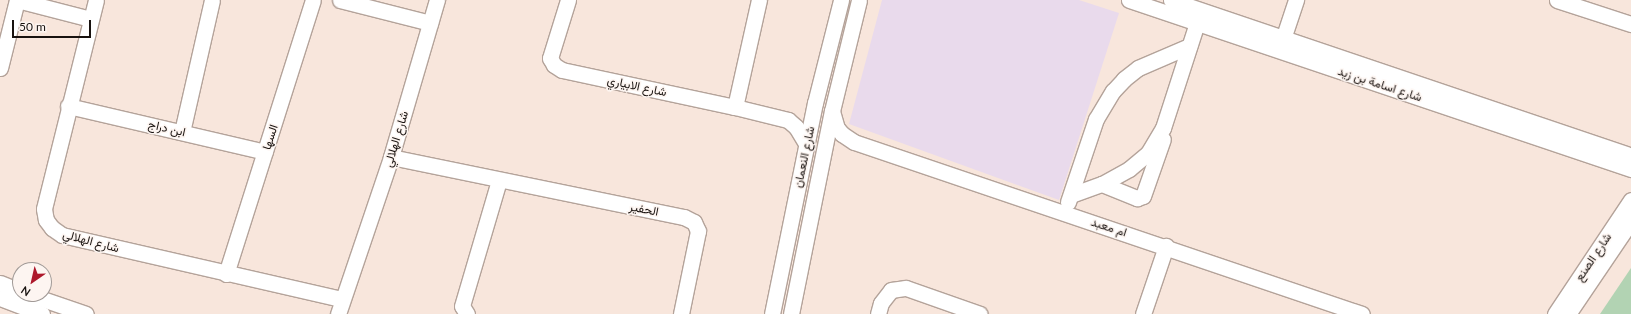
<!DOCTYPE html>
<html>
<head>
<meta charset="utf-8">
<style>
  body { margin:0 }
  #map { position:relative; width:1631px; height:314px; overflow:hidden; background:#f8e6dc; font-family:Lato,Vazirmatn,sans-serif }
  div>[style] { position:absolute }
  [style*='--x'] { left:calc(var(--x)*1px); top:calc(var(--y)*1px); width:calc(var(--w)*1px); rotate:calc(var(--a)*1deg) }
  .education>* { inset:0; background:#e9daec }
  .green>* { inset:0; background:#b2d3b3 }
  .roads { filter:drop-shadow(1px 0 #b4a39a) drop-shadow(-1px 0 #b4a39a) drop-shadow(0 1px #b4a39a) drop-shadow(0 -1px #b4a39a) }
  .minor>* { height:15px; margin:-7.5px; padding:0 7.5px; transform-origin:7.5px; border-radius:7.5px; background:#fff }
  span { translate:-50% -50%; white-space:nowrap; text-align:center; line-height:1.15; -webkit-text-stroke:3px #fdf5f1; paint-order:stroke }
  .street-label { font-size:12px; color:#18120f }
  .north { position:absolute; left:12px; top:262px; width:40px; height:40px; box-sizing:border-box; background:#fdf5f1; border:1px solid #a19a97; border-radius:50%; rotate:214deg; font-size:11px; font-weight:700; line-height:16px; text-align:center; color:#18120f }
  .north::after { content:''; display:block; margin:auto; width:14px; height:18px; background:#ad182b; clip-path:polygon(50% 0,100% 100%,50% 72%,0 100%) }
  .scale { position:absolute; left:12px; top:20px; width:79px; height:18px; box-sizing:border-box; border:2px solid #18120f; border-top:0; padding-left:5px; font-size:12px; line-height:14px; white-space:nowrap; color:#18120f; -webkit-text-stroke:3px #fdf5f1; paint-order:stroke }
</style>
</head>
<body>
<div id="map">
  <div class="education">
    <i style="clip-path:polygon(882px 0,1079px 0,1119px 13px,1059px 200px,849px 124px)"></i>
  </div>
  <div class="green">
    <i style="clip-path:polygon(1631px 268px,1631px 314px,1600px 314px)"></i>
  </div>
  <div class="roads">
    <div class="minor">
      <i style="--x:17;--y:0;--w:76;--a:14.4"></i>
      <i style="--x:96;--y:0;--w:215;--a:104"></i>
      <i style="--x:44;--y:209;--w:11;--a:80"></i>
      <i style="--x:46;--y:220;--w:10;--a:53"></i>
      <i style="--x:52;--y:228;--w:12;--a:35"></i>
      <i style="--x:62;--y:235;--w:287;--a:12.9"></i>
      <i style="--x:340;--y:0;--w:93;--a:14.3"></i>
      <i style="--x:568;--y:0;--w:61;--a:107.2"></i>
      <i style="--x:550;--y:58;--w:8;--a:60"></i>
      <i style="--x:554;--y:65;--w:9;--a:32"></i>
      <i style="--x:562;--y:70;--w:177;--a:12.1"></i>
      <i style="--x:735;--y:107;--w:55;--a:13.8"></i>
      <i style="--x:788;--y:120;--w:11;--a:41"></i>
      <i style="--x:796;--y:127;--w:21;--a:59"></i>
      <i style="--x:1129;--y:0;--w:530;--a:18.61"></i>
      <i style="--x:1171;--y:0;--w:486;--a:18.7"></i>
      <i style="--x:1557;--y:0;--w:78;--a:18"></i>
      <i style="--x:1280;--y:48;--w:51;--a:-71.6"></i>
      <i style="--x:0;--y:68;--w:70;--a:-76"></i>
      <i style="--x:68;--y:106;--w:202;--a:13.1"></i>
      <i style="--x:735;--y:107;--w:110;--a:-77.4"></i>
      <i style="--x:832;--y:111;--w:18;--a:74"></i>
      <i style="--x:837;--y:128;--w:8;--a:50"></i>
      <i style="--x:842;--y:134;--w:14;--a:34"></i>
      <i style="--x:854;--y:142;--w:536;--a:18.71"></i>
      <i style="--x:182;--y:132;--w:135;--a:-77.2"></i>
      <i style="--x:391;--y:157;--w:299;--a:11.6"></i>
      <i style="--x:684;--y:217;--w:11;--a:27"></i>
      <i style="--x:694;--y:222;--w:10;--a:66"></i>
      <i style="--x:698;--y:231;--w:85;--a:101.6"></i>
      <i style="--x:1102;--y:184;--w:38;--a:22"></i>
      <i style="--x:1137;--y:198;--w:6;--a:-18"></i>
      <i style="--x:1143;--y:196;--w:60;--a:-70.7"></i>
      <i style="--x:1071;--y:195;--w:33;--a:-20"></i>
      <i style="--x:1102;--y:184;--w:31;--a:-29"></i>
      <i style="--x:1129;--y:169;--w:25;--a:-40"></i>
      <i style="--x:1148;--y:153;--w:29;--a:-59"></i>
      <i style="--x:1163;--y:128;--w:110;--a:-72.1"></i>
      <i style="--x:1068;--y:202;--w:88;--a:-71.4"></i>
      <i style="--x:1096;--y:119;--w:33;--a:-59"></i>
      <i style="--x:1113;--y:91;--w:16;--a:-47"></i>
      <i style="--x:1124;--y:79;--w:18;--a:-38"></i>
      <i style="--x:1138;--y:68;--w:56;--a:-23.3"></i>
      <i style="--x:226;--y:274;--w:287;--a:-72.4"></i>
      <i style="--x:0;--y:283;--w:22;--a:22"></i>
      <i style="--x:28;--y:294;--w:61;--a:19"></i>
      <i style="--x:0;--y:298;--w:45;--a:20.9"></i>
      <i style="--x:338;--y:314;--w:166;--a:-71.3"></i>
      <i style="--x:391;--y:157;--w:164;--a:-73.7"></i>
      <i style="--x:467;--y:314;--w:9;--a:-122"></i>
      <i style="--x:462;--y:306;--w:131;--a:-73.6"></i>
      <i style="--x:772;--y:314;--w:215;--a:-78.5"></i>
      <i style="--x:815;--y:103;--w:106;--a:-75.8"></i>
      <i style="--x:791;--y:314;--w:207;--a:-78.6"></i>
      <i style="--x:832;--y:111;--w:114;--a:-76.3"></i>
      <i style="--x:878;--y:314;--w:11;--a:-75"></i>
      <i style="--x:881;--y:303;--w:16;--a:-52"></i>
      <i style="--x:891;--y:290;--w:15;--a:-8"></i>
      <i style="--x:906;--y:288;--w:78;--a:19.4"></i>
      <i style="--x:1143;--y:314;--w:72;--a:-71.3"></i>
      <i style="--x:1555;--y:314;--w:137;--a:-56.3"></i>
      <i style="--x:1568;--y:314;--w:112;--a:-55.9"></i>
    </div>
  </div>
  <div class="street-label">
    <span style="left:1380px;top:84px;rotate:18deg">شارع اسامة بن زيد</span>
    <span style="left:637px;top:86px;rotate:12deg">شارع الابياري</span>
    <span style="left:167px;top:128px;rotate:13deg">ابن دراج</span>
    <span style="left:270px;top:137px;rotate:-72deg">السها</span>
    <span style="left:396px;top:139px;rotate:-73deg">شارع الهلالي</span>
    <span style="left:804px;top:157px;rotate:-78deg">شارع النعمان</span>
    <span style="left:644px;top:209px;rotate:11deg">الحفير</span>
    <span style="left:1109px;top:227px;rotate:18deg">ام معبد</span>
    <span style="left:91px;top:241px;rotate:15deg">شارع الهلالي</span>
    <span style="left:1593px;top:257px;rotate:-56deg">شارع الصنع</span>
  </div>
  <div class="north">N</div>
  <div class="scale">50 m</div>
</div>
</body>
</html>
